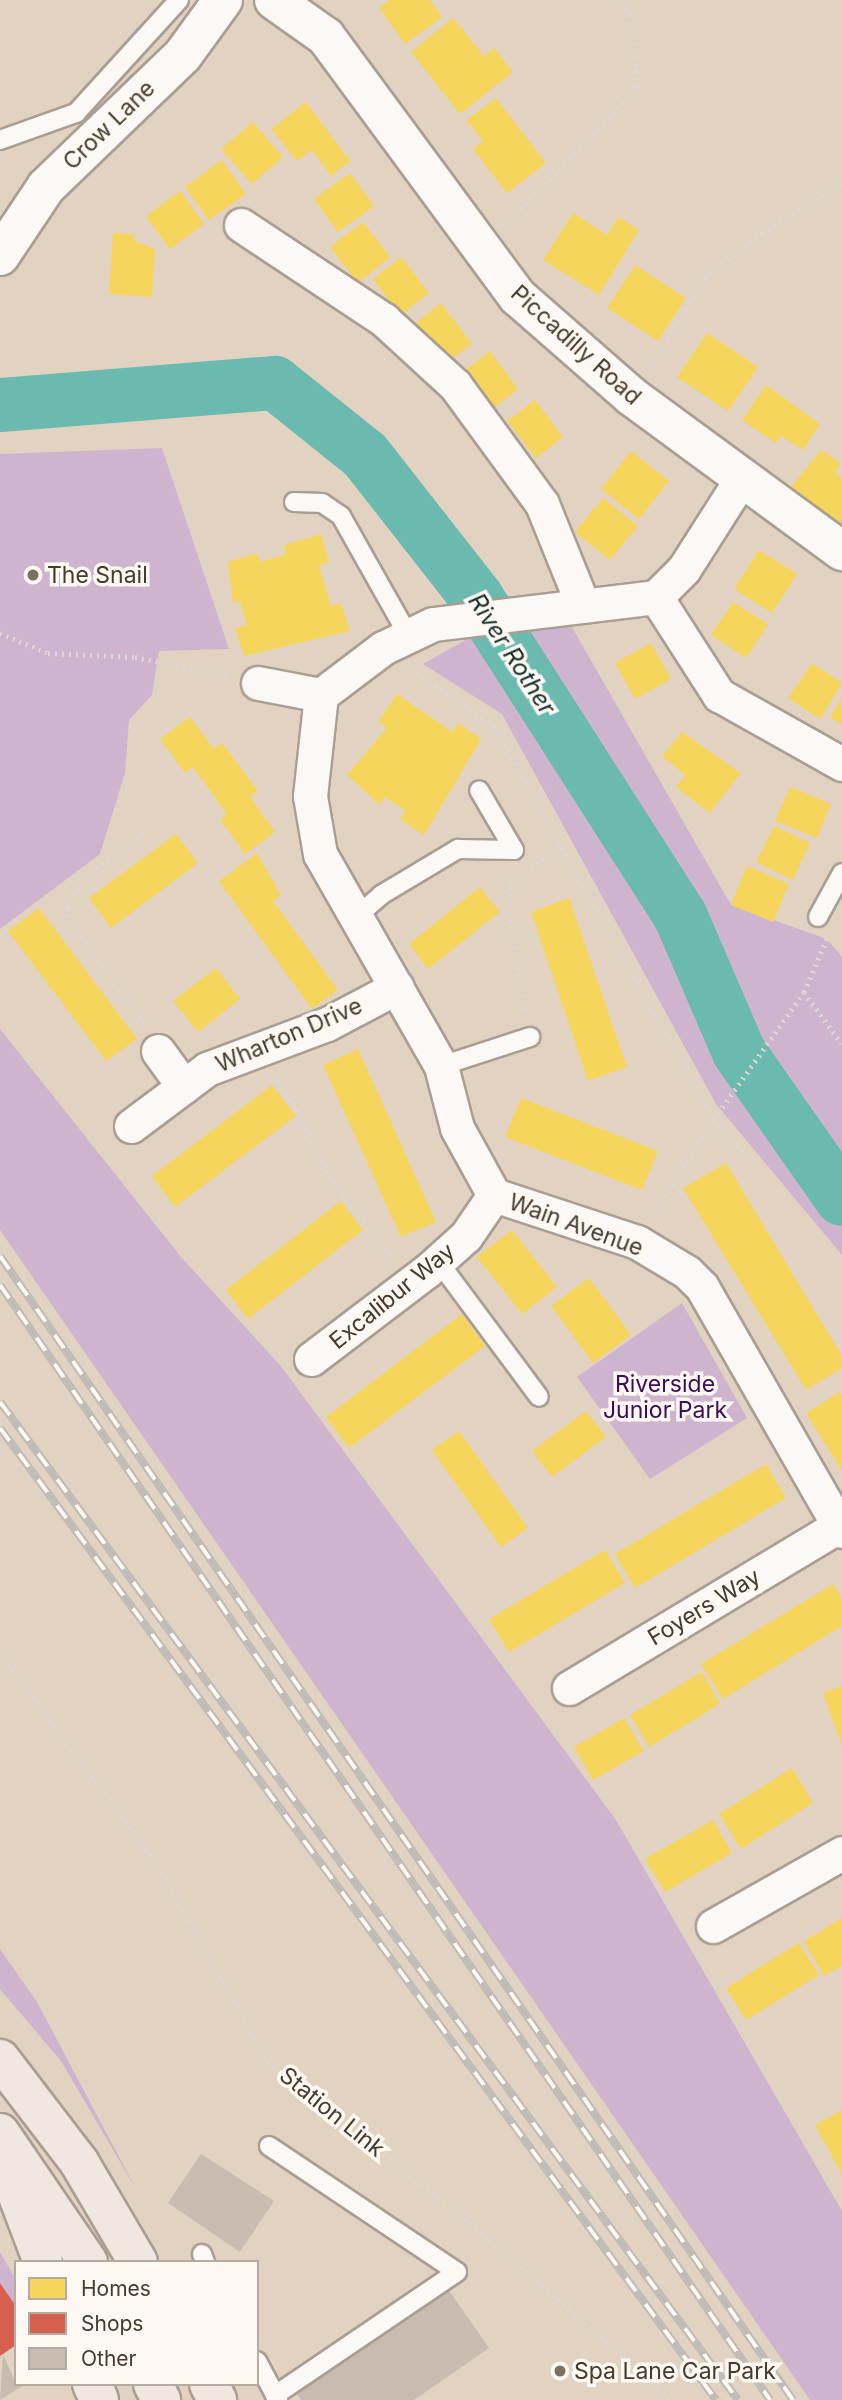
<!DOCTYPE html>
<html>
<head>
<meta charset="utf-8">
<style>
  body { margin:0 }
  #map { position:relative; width:842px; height:2400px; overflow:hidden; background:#e2d2c2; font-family:Inter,sans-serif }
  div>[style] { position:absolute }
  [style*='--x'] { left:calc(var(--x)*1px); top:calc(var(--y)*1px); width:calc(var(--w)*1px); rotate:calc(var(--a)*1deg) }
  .green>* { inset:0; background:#ceb4cf }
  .homes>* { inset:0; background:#f6d55c }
  .shops>* { inset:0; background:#d6604d }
  .river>* { height:54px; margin:-27px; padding:0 27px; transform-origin:27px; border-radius:27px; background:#6bbab0 }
  .building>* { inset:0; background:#c9bbb0 }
  .path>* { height:4.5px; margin-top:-2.25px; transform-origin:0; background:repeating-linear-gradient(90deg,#dcd7d2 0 2px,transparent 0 7px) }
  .roads { filter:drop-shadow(2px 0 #aa9e92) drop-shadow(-2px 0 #aa9e92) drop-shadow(0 2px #aa9e92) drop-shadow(0 -2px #aa9e92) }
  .service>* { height:18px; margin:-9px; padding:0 9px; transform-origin:9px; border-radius:9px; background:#fbf8f6 }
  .minor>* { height:33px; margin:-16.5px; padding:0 16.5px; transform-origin:16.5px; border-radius:16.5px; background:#fbf8f6 }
  .tertiary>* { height:38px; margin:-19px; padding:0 19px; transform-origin:19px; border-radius:19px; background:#fbf8f6 }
  .trunk>* { height:38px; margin:-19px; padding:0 19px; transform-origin:19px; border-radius:19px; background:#f0e8e0 }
  .rail>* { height:8px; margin-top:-4px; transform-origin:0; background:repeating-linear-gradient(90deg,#fef8f2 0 16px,#bfbbb7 0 32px); box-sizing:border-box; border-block:2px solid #bfbbb7 }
  .dots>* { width:19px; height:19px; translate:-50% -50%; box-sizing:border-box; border:4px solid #fef8f2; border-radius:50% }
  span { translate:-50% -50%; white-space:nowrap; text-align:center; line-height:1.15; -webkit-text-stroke:7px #fef8f2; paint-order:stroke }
  .street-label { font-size:23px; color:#453a2d }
  .poi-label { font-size:23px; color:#453a2d }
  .left { translate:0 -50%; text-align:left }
  .park-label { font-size:23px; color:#3c0b59 }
  .water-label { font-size:24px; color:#152e2c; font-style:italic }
  .legend { position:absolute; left:14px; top:2260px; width:245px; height:126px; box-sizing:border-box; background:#fef8f2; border:2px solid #b4aca3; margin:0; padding:9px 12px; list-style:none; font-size:21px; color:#453a2d }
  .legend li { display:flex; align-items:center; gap:14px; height:35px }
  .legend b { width:35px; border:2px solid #b4aca3 }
</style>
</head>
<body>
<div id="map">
  <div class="green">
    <i style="clip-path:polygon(162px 448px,229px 649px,159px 651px,152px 695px,129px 720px,125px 773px,100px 854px,0 929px,0 454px)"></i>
    <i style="clip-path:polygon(565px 615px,731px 905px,827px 939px,842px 957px,842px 1255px,716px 1104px,502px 714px,423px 664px,478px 633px)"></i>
    <i style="clip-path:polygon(0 1029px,181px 1257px,280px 1365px,616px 1820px,842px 2211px,842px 2400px,810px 2400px,0 1230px)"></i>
    <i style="clip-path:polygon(682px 1303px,747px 1418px,650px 1479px,577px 1377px)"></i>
    <i style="clip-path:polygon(0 1949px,37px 2002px,136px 2189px,61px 2061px,0 1989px)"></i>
    <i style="clip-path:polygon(0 2252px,16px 2280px,16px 2306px,0 2283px)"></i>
  </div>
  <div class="homes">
    <i style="clip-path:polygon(390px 0,430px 0,442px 17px,405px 44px,379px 8px)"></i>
    <i style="clip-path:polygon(453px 18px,484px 56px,494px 48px,513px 72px,460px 114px,411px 52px)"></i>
    <i style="clip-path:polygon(496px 98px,546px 163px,507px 193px,473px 149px,483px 141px,466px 120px)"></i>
    <i style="clip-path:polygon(306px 102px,350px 161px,331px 176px,312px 150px,297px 161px,271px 129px)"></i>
    <i style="clip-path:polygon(253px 122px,283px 157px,252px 184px,221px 149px)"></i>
    <i style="clip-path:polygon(222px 160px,246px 194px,209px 220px,185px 187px)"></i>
    <i style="clip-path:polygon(350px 173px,374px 206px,338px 232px,314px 199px)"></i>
    <i style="clip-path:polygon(180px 191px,204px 224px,170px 249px,146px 216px)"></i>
    <i style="clip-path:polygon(573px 213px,607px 235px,618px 217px,639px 230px,599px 295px,543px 260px)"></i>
    <i style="clip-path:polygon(363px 222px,390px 257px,358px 283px,330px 247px)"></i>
    <i style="clip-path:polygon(113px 233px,134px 234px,133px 240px,155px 249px,152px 297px,109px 294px)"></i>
    <i style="clip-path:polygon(401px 257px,429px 293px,401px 315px,373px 279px)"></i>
    <i style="clip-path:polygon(635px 265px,686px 298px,658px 341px,607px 308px)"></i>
    <i style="clip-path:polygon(441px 303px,472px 344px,446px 363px,416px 323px)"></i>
    <i style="clip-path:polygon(707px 333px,758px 367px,728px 411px,677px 377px)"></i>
    <i style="clip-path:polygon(490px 351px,518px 389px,494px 408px,465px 370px)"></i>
    <i style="clip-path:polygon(766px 385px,820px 424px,803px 450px,781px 436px,776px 443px,742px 420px)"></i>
    <i style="clip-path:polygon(535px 400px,563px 437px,536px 458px,507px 421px)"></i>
    <i style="clip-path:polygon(821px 450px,841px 463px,835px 473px,842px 477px,842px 528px,787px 492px)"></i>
    <i style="clip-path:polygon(631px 451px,669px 481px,639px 519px,601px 489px)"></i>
    <i style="clip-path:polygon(603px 498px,638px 526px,610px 560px,575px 532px)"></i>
    <i style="clip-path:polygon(321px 534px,329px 562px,319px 565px,331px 606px,341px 603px,350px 631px,244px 656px,235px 628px,247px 625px,240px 601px,233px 603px,228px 562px,257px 553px,260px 562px,286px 554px,284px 545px)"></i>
    <i style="clip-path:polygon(759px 550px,797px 574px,772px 613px,734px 589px)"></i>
    <i style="clip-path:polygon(733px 602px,768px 624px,746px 658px,711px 635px)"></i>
    <i style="clip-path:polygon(651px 643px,671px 679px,635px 699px,615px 663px)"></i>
    <i style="clip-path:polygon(812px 663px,842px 683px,820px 719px,788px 698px)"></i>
    <i style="clip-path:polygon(397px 694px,452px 732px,458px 723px,481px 739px,424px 835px,400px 819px,406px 811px,385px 797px,380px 805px,347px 775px,387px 728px,378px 721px)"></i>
    <i style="clip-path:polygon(842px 698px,842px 725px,830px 717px)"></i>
    <i style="clip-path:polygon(190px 717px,214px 749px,222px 743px,258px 791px,250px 797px,275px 832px,245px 854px,220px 819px,227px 814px,193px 767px,185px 773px,160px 739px)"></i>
    <i style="clip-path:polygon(682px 732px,741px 773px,710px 813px,676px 787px,685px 775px,662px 756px)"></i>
    <i style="clip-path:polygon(790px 787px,831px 804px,817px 838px,775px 821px)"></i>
    <i style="clip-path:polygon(774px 826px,810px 843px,793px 880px,756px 862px)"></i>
    <i style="clip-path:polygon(176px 834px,198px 863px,111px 928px,89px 898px)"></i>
    <i style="clip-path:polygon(257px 853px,281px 895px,273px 901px,338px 990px,312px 1009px,219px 881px)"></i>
    <i style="clip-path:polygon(747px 866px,789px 884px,773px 922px,731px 905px)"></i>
    <i style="clip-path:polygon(480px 887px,500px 912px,428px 969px,409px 944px)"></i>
    <i style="clip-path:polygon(569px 898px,627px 1067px,588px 1081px,531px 912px)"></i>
    <i style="clip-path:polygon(39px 908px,137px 1039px,106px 1061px,8px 931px)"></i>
    <i style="clip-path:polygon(216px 968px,240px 999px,198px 1032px,173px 1001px)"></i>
    <i style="clip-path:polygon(358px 1049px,436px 1222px,401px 1237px,323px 1065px)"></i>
    <i style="clip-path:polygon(272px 1085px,296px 1116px,175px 1207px,152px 1176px)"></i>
    <i style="clip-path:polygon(521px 1098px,658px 1151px,642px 1190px,505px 1137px)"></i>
    <i style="clip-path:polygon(726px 1163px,842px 1356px,842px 1368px,806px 1390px,683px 1188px)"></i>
    <i style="clip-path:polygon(341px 1201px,363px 1230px,248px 1319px,226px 1290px)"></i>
    <i style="clip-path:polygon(512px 1230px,557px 1287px,522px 1314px,477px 1257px)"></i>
    <i style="clip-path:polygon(589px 1278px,631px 1335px,593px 1363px,551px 1306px)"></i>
    <i style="clip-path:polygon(462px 1314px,485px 1346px,349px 1448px,326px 1417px)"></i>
    <i style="clip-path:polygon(840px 1392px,842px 1395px,842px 1471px,806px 1413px)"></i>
    <i style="clip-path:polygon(586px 1411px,606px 1437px,552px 1477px,532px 1451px)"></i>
    <i style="clip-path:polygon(459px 1431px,528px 1528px,501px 1547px,432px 1450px)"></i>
    <i style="clip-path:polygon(766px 1464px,786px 1498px,635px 1588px,615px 1554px)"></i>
    <i style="clip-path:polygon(605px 1550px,625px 1583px,509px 1652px,489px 1619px)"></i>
    <i style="clip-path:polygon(833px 1584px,842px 1598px,842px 1626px,723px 1699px,701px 1664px)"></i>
    <i style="clip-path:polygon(702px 1672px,720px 1704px,649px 1747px,630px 1715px)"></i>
    <i style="clip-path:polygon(842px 1686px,842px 1746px,823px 1693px)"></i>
    <i style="clip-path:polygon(624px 1718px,644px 1751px,593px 1780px,574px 1747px)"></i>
    <i style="clip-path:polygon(792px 1768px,813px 1803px,741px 1849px,719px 1814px)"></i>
    <i style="clip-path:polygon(713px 1820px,732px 1853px,665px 1892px,645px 1859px)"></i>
    <i style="clip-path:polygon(842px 1918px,842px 1966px,824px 1976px,804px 1941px)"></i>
    <i style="clip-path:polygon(799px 1943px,819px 1975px,746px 2020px,726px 1988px)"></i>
    <i style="clip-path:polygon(842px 2110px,842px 2174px,815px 2125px)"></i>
  </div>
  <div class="shops">
    <i style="clip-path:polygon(0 2283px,16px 2306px,16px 2345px,0 2356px)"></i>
  </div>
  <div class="river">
    <i style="--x:0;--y:405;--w:276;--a:-4.6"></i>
    <i style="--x:275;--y:383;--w:115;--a:38.7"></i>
    <i style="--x:365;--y:455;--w:182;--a:51.9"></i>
    <i style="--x:477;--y:598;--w:376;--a:57.4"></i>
    <i style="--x:680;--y:915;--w:149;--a:66.7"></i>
    <i style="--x:739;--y:1052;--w:179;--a:55"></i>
  </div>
  <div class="building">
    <i style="clip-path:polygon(201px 2154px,274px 2201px,240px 2252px,168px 2203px)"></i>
    <i style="clip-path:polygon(448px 2289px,489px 2348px,414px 2400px,301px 2400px,297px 2394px)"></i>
    <i style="clip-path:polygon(3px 2354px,16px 2384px,26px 2384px,0 2400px)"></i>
  </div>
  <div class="path">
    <i style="--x:506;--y:225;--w:190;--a:-46.5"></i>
    <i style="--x:637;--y:87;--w:57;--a:-92"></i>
    <i style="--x:635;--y:30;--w:33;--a:-113"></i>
    <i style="--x:649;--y:369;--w:108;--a:-58.7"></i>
    <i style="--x:705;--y:277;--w:72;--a:-37.7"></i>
    <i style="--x:762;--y:233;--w:94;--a:-31.5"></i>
    <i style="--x:0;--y:633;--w:52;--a:22.6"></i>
    <i style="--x:48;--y:653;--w:87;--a:2.6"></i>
    <i style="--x:135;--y:657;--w:97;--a:11.3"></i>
    <i style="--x:412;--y:669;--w:100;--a:34.8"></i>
    <i style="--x:494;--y:726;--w:450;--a:60.8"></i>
    <i style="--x:714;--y:1119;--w:156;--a:-54.7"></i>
    <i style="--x:804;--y:992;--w:59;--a:-66.9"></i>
    <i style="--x:143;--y:834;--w:78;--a:142.8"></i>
    <i style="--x:81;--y:881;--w:30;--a:117"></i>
    <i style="--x:67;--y:908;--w:13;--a:86"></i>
    <i style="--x:68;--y:921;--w:129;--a:52.9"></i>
    <i style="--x:531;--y:868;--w:37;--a:-36"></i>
    <i style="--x:513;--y:873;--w:39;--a:96"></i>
    <i style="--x:509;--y:912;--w:104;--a:80.6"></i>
    <i style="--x:804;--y:992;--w:64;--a:53.8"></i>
    <i style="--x:273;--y:1076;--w:34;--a:52"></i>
    <i style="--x:294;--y:1103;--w:75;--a:65.5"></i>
    <i style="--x:325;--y:1171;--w:110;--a:52.4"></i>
    <i style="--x:654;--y:1215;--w:113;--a:-58"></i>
    <i style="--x:714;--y:1119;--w:52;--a:49.6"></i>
    <i style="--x:0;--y:1652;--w:266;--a:53.6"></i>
    <i style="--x:158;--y:1866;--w:225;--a:60.7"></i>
    <i style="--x:268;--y:2062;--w:284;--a:38.6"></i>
    <i style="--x:490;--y:2239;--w:242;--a:41.7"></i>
  </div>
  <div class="roads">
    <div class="service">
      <i style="--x:0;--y:140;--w:81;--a:-19.6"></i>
      <i style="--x:76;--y:113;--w:153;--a:-47.7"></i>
      <i style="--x:294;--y:502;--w:28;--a:2"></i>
      <i style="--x:322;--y:503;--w:23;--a:34"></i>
      <i style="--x:341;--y:516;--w:134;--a:60.6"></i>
      <i style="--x:356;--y:917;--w:33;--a:-41"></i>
      <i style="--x:381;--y:895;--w:90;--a:-30.9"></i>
      <i style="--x:458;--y:849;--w:56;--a:1"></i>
      <i style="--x:514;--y:850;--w:69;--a:-120.3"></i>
      <i style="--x:818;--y:917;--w:50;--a:-61.4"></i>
      <i style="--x:441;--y:1066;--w:94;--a:-18"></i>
      <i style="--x:438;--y:1261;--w:169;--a:53.4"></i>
      <i style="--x:269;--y:2146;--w:226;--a:33.8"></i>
      <i style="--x:457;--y:2272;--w:220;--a:145.9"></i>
      <i style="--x:275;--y:2395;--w:6;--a:59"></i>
      <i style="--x:202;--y:2254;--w:9;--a:69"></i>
      <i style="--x:257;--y:2361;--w:38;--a:62"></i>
    </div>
    <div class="minor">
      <i style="--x:241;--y:225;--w:172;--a:33.6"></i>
      <i style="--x:384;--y:320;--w:96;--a:42.5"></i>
      <i style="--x:455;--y:385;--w:147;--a:53.8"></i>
      <i style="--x:542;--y:504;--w:107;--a:68"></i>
      <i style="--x:740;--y:481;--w:104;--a:122.5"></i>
      <i style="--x:684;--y:569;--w:40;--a:135"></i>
      <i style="--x:656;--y:597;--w:225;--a:173.1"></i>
      <i style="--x:433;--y:624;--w:55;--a:154.4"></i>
      <i style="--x:383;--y:648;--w:78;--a:142.8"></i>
      <i style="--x:321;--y:695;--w:102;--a:96.2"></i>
      <i style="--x:310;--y:796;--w:59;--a:80.2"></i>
      <i style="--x:320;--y:854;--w:244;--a:60.3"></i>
      <i style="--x:441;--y:1066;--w:64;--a:75.5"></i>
      <i style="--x:457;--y:1128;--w:77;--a:61.1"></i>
      <i style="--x:494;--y:1195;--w:151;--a:18.2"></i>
      <i style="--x:637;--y:1242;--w:58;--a:31"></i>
      <i style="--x:687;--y:1272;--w:21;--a:45"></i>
      <i style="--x:702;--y:1287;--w:281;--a:60.2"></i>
      <i style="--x:656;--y:597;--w:117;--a:57.3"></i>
      <i style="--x:719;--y:695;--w:141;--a:29.3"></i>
      <i style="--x:258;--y:683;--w:64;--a:10.8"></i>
      <i style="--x:158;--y:1051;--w:44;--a:54.2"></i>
      <i style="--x:131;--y:1126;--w:95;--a:-36.9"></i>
      <i style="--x:207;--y:1069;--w:128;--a:-20.6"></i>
      <i style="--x:327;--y:1024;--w:79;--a:-27.9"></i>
      <i style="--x:311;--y:1359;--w:146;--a:-37.2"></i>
      <i style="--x:427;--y:1271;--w:52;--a:-41.9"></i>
      <i style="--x:466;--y:1236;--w:50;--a:-55.7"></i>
      <i style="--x:569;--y:1688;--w:315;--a:-31"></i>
      <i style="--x:713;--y:1926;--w:148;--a:-29.5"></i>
    </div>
    <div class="tertiary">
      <i style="--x:274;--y:0;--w:64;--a:35.4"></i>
      <i style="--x:326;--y:37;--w:323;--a:53.6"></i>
      <i style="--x:518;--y:297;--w:150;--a:41.2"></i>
      <i style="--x:631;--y:396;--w:262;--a:36.3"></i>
      <i style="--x:0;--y:256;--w:83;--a:-56.3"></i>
      <i style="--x:46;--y:187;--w:190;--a:-43.9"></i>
      <i style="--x:183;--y:55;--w:68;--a:-54"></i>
    </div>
    <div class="trunk">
      <i style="--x:0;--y:2059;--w:130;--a:52.5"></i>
      <i style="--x:79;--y:2162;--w:116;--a:59.5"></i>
      <i style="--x:0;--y:2133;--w:156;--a:55.7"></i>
      <i style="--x:5;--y:2162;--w:107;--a:69.2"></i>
      <i style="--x:92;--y:2384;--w:17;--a:66"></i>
      <i style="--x:153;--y:2384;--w:18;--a:63"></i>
      <i style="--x:209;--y:2384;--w:18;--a:63"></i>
    </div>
  </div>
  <div class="rail">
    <i style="--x:0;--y:1256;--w:1392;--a:55.27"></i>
    <i style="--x:0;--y:1285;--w:1355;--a:55.37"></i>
    <i style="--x:0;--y:1402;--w:1241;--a:53.52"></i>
    <i style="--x:0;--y:1428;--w:1207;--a:53.62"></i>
  </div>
  <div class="dots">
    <i style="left:33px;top:575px;background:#7c6f61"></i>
    <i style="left:560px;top:2371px;background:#7c6f61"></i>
  </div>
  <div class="street-label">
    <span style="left:109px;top:125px;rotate:-44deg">Crow Lane</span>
    <span style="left:576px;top:345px;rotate:42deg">Piccadilly Road</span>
    <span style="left:289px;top:1035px;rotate:-23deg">Wharton Drive</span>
    <span style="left:576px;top:1225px;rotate:20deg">Wain Avenue</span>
    <span style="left:392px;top:1296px;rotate:-39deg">Excalibur Way</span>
    <span style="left:704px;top:1607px;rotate:-31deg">Foyers Way</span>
    <span style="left:332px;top:2112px;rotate:39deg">Station Link</span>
  </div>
  <div class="poi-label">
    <span class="left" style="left:47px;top:575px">The Snail</span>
    <span class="left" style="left:574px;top:2371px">Spa Lane Car Park</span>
  </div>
  <div class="park-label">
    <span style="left:665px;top:1397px">Riverside<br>Junior Park</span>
  </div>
  <div class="water-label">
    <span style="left:512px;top:654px;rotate:57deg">River Rother</span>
  </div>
  <ul class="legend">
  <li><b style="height:19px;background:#f6d55c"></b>Homes</li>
  <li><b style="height:19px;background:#d6604d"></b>Shops</li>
  <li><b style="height:19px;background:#c9bbb0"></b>Other</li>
  </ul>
</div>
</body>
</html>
